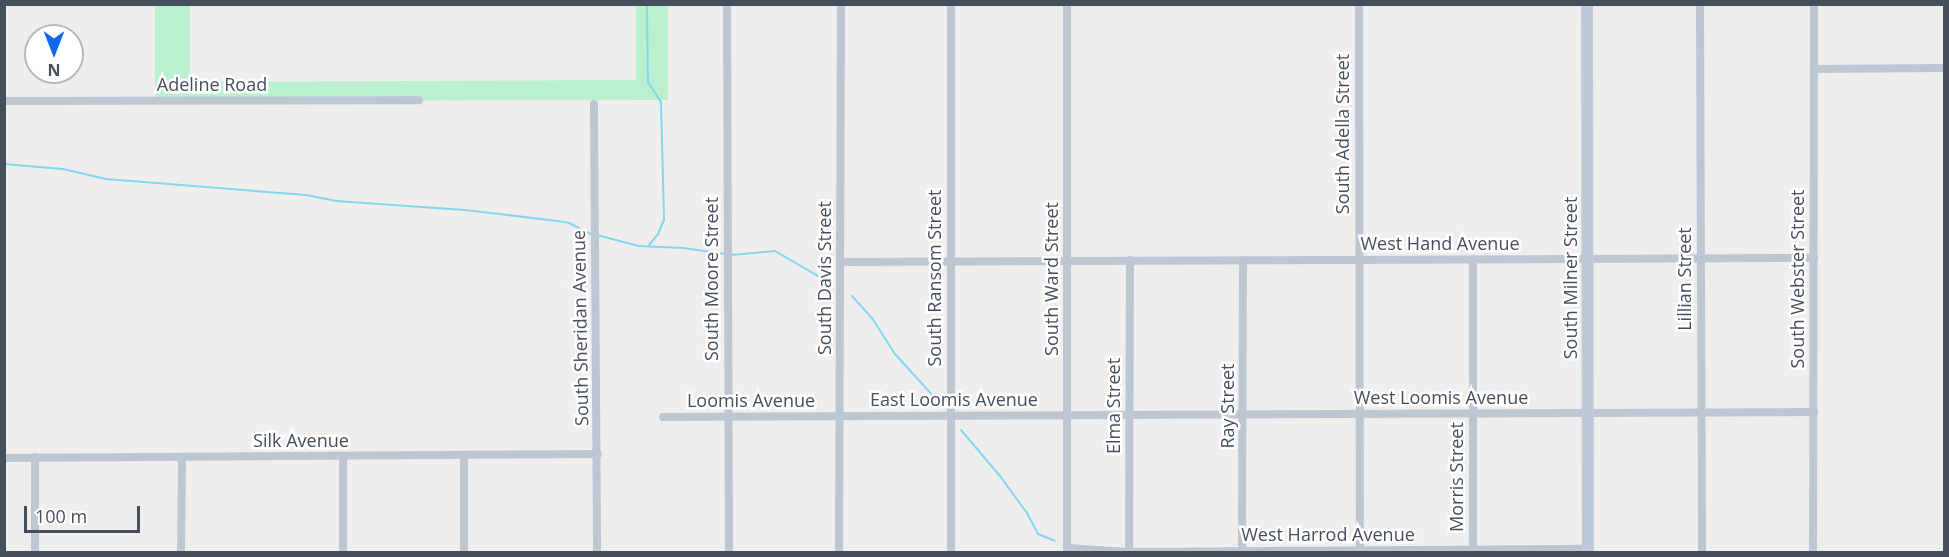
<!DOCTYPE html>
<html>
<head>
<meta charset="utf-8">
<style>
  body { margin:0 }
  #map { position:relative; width:1949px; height:557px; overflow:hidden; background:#f0eded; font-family:"Open Sans",sans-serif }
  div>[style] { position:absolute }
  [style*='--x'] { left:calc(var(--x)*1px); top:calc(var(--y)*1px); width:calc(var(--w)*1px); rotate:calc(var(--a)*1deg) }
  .green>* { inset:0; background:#b9f1d0 }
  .stream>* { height:2px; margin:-1px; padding:0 1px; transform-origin:1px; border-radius:1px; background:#83d6f0 }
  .street>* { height:8px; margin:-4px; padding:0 4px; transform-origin:4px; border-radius:4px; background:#bdc7d1 }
  .secondary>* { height:12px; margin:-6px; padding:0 6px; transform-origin:6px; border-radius:6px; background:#bfcad8 }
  span { translate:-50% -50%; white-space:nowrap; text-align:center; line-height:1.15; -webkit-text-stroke:5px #fff; paint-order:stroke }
  .street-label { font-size:18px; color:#45505c }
  .frame { position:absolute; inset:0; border:6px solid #45505c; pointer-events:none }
  .north { position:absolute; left:24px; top:24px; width:60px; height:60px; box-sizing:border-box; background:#fff; border:2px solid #b5b9be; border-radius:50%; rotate:180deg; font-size:16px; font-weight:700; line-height:24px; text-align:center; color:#45505c }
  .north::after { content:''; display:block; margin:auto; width:21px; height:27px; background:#0f66e9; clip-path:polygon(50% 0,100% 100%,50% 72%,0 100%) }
  .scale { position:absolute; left:24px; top:506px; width:116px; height:27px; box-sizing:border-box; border:3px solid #45505c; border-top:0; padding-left:8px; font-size:18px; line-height:21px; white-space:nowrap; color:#45505c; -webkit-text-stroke:4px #fff; paint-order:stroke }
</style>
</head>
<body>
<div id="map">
  <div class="green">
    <i style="clip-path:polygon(155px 5px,190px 5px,190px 82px,636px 80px,636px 5px,668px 5px,668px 100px,155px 101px)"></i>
  </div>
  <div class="stream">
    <i style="--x:647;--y:4;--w:78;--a:89.3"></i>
    <i style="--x:648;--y:82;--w:24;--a:57"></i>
    <i style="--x:661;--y:102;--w:118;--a:88.5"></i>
    <i style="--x:664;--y:220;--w:15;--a:113"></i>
    <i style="--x:658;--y:234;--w:14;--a:129"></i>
    <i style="--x:4;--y:164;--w:59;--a:4.8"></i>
    <i style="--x:63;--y:169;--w:44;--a:13.1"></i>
    <i style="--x:106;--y:179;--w:201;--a:4.6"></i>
    <i style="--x:306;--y:195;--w:31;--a:11"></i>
    <i style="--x:336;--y:201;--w:129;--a:4"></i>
    <i style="--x:465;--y:210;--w:93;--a:6.8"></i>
    <i style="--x:557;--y:221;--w:12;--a:9"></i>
    <i style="--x:569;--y:223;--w:25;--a:27"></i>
    <i style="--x:597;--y:235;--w:43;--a:14.7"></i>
    <i style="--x:639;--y:246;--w:44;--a:2.6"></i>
    <i style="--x:683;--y:248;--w:43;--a:7.9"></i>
    <i style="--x:731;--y:255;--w:44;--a:-5.2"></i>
    <i style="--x:775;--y:251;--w:64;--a:30.2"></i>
    <i style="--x:852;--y:296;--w:30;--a:48"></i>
    <i style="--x:872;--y:318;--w:43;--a:57.4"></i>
    <i style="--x:895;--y:354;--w:61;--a:47.7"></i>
    <i style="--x:961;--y:430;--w:60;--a:49.7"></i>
    <i style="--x:1000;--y:476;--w:46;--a:53.9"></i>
    <i style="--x:1027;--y:513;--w:24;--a:62"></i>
    <i style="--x:1038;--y:534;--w:18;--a:22"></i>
  </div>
  <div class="street">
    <i style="--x:727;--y:4;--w:548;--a:89.79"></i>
    <i style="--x:1067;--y:4;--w:548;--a:90"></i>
    <i style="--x:1359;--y:4;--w:547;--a:89.9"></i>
    <i style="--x:1700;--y:4;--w:548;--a:89.79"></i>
    <i style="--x:1814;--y:69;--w:130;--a:-0.4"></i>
    <i style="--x:4;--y:101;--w:415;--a:-0.1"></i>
    <i style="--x:594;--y:104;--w:448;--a:89.6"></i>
    <i style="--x:1473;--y:259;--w:291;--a:90"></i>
    <i style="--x:840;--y:262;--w:974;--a:-0.24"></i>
    <i style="--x:663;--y:417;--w:1151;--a:-0.25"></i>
    <i style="--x:464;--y:456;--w:96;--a:90"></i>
    <i style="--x:35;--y:457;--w:95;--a:90"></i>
    <i style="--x:4;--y:458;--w:594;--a:-0.39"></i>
    <i style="--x:1067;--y:548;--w:62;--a:3.7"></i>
    <i style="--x:1129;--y:552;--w:459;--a:-0.4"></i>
    <i style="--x:181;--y:552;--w:95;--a:-89.4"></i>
    <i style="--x:343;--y:552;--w:96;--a:-90"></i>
    <i style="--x:839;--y:552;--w:548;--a:-89.79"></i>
    <i style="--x:951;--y:552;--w:548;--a:-90"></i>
    <i style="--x:1129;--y:552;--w:292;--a:-89.8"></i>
    <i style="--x:1242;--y:552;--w:292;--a:-89.8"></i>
    <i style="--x:1813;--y:552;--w:548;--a:-89.9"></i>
  </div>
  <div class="secondary">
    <i style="--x:1587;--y:4;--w:548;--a:89.9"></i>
  </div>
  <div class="street-label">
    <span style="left:212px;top:84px">Adeline Road</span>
    <span style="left:1342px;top:134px;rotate:-90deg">South Adella Street</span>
    <span style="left:1440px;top:243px">West Hand Avenue</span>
    <span style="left:824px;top:278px;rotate:-90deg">South Davis Street</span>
    <span style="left:934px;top:278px;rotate:-90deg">South Ransom Street</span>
    <span style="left:1570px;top:278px;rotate:-90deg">South Milner Street</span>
    <span style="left:711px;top:279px;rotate:-90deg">South Moore Street</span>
    <span style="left:1051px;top:279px;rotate:-90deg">South Ward Street</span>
    <span style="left:1684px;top:279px;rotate:-90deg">Lillian Street</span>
    <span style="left:1797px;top:279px;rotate:-90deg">South Webster Street</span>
    <span style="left:580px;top:328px;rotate:-91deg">South Sheridan Avenue</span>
    <span style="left:1441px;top:397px">West Loomis Avenue</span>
    <span style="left:954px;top:399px">East Loomis Avenue</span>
    <span style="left:751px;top:400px">Loomis Avenue</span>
    <span style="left:1113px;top:406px;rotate:-90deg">Elma Street</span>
    <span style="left:1227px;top:406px;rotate:-90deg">Ray Street</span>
    <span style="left:301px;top:440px">Silk Avenue</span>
    <span style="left:1456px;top:477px;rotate:-90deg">Morris Street</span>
    <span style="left:1328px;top:534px">West Harrod Avenue</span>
  </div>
  <div class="frame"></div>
  <div class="north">N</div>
  <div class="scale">100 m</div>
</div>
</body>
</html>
